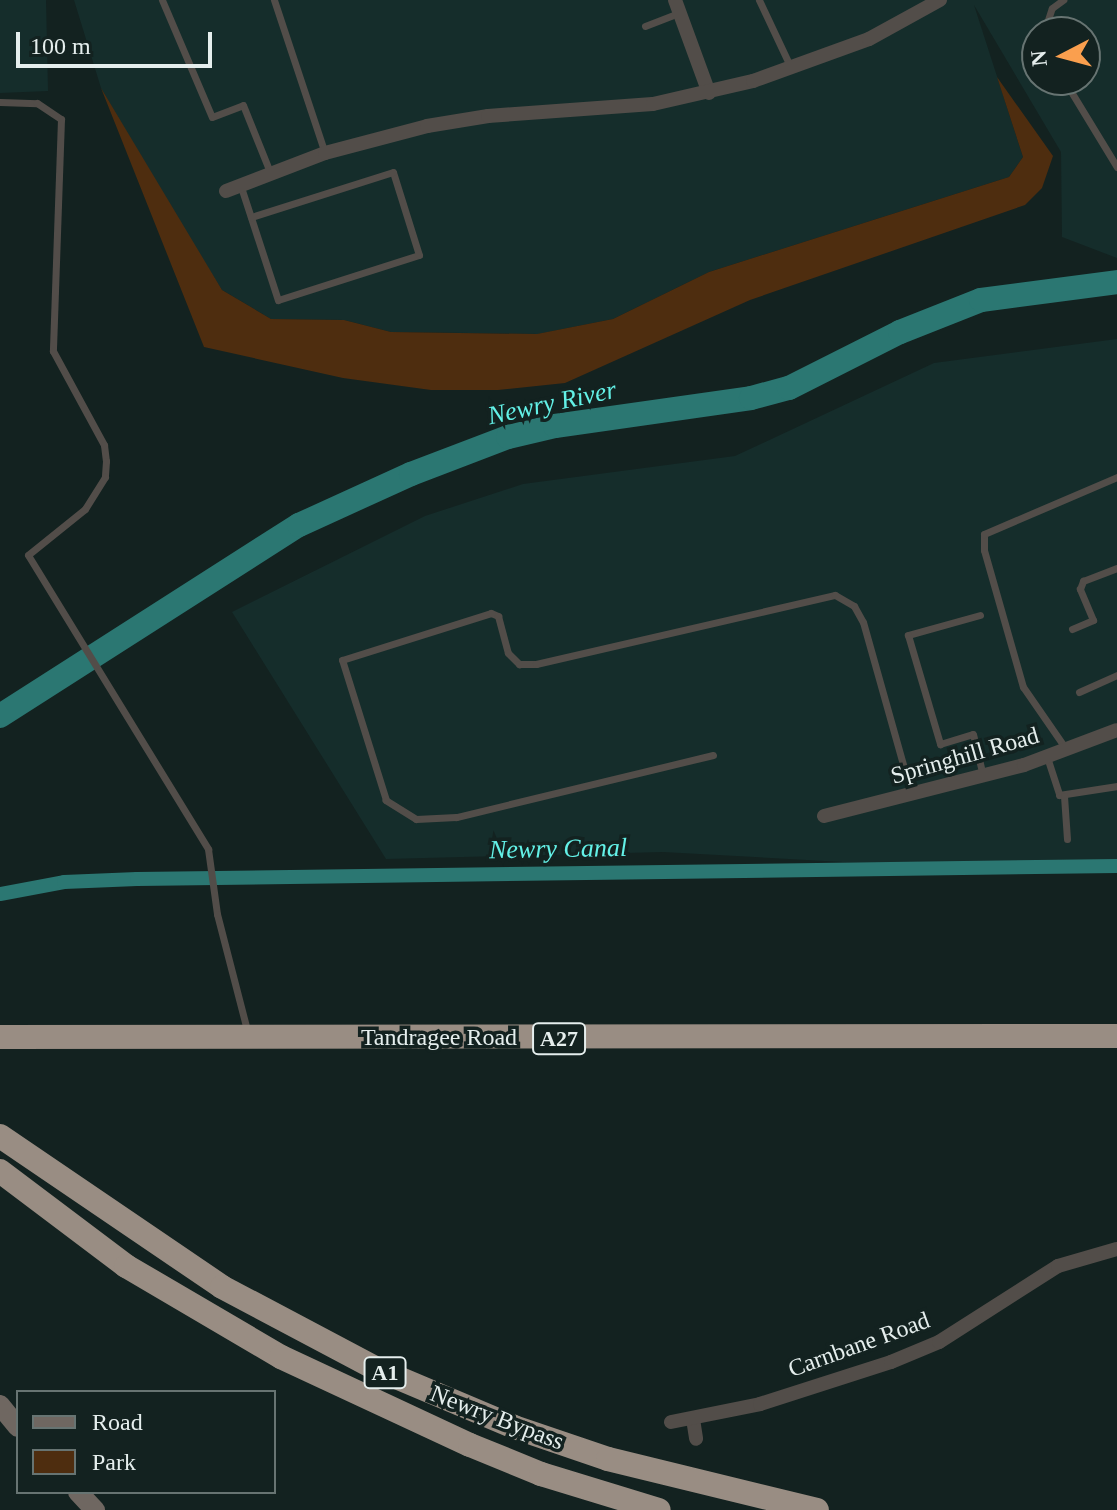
<!DOCTYPE html>
<html>
<head>
<meta charset="utf-8">
<style>
  body { margin:0 }
  #map { position:relative; width:1117px; height:1510px; overflow:hidden; background:#132220; font-family:Georgia,serif }
  div>[style] { position:absolute }
  [style*='--x'] { left:calc(var(--x)*1px); top:calc(var(--y)*1px); width:calc(var(--w)*1px); rotate:calc(var(--a)*1deg) }
  .built>* { inset:0; background:#152d2b }
  .green>* { inset:0; background:#4e2d0f }
  .canal>* { height:14px; margin:-7px; padding:0 7px; transform-origin:7px; border-radius:7px; background:#2b7772 }
  .river>* { height:24px; margin:-12px; padding:0 12px; transform-origin:12px; border-radius:12px; background:#2b7772 }
  .lane>* { height:7px; margin:-3.5px; padding:0 3.5px; transform-origin:3.5px; border-radius:3.5px; background:#524d49 }
  .street>* { height:14px; margin:-7px; padding:0 7px; transform-origin:7px; border-radius:7px; background:#524d49 }
  .secondary>* { height:20px; margin:-10px; padding:0 10px; transform-origin:10px; border-radius:10px; background:#6f6761 }
  .highway>* { height:24px; margin:-12px; padding:0 12px; transform-origin:12px; border-radius:12px; background:#998d83 }
  span { translate:-50% -50%; white-space:nowrap; text-align:center; line-height:1.15; -webkit-text-stroke:7px #132220; paint-order:stroke }
  .shield-label span { padding:2px 6px; background:#132220; border:2px solid; border-radius:6px; -webkit-text-stroke-width:0 }
  .shield-label { font-size:22px; color:#e5eeed; font-weight:700 }
  .street-label { font-size:24px; color:#e5eeed }
  .water-label { font-size:26px; color:#63f1e7; font-style:italic }
  .legend { position:absolute; left:16px; top:1390px; width:260px; height:104px; box-sizing:border-box; background:#132220; border:2px solid #677472; margin:0; padding:10px 14px; list-style:none; font-size:24px; color:#e5eeed }
  .legend li { display:flex; align-items:center; gap:16px; height:40px }
  .legend b { width:40px; border:2px solid #677472 }
  .north { position:absolute; left:1021px; top:16px; width:80px; height:80px; box-sizing:border-box; background:#132220; border:2px solid #677472; border-radius:50%; rotate:264deg; font-size:22px; font-weight:700; line-height:32px; text-align:center; color:#e5eeed }
  .north::after { content:''; display:block; margin:auto; width:28px; height:36px; background:#fa9f4e; clip-path:polygon(50% 0,100% 100%,50% 72%,0 100%) }
  .scale { position:absolute; left:16px; top:32px; width:196px; height:36px; box-sizing:border-box; border:4px solid #e5eeed; border-top:0; padding-left:10px; font-size:24px; line-height:28px; white-space:nowrap; color:#e5eeed; -webkit-text-stroke:6px #132220; paint-order:stroke }
</style>
</head>
<body>
<div id="map">
  <div class="built">
    <i style="clip-path:polygon(0 0,46px 0,48px 91px,0 93px)"></i>
    <i style="clip-path:polygon(evenodd,74px 0,1117px 0,1117px 258px,1062px 237px,1061px 152px,974px 5px,1023px 157px,1009px 177px,709px 272px,613px 319px,538px 334px,391px 332px,344px 320px,271px 319px,222px 290px,148px 172px,101px 88px,74px 0,1037px 32px,1085px 32px,1085px 80px,1037px 80px,1037px 32px)"></i>
    <i style="clip-path:polygon(1117px 339px,1117px 862px,843px 862px,663px 852px,386px 859px,232px 612px,425px 516px,523px 484px,735px 456px,934px 363px)"></i>
  </div>
  <div class="green">
    <i style="clip-path:polygon(997px 77px,1053px 156px,1042px 188px,1025px 205px,750px 300px,565px 383px,498px 390px,431px 390px,343px 378px,204px 347px,101px 88px,222px 290px,271px 319px,344px 320px,391px 332px,537px 334px,613px 319px,709px 272px,1009px 177px,1023px 157px)"></i>
  </div>
  <div class="canal">
    <i style="--x:0;--y:894;--w:65;--a:-10.6"></i>
    <i style="--x:64;--y:882;--w:73;--a:-2.4"></i>
    <i style="--x:137;--y:879;--w:980;--a:-0.76"></i>
  </div>
  <div class="river">
    <i style="--x:0;--y:716;--w:355;--a:-32.6"></i>
    <i style="--x:299;--y:525;--w:123;--a:-24.5"></i>
    <i style="--x:411;--y:474;--w:104;--a:-20.9"></i>
    <i style="--x:508;--y:437;--w:48;--a:-13.2"></i>
    <i style="--x:555;--y:426;--w:198;--a:-8.1"></i>
    <i style="--x:751;--y:398;--w:39;--a:-15"></i>
    <i style="--x:789;--y:388;--w:124;--a:-26.8"></i>
    <i style="--x:900;--y:332;--w:87;--a:-21.6"></i>
    <i style="--x:981;--y:300;--w:137;--a:-7.5"></i>
  </div>
  <div class="lane">
    <i style="--x:162;--y:0;--w:127;--a:66.9"></i>
    <i style="--x:212;--y:117;--w:33;--a:-21"></i>
    <i style="--x:243;--y:105;--w:72;--a:68.1"></i>
    <i style="--x:274;--y:0;--w:161;--a:71.6"></i>
    <i style="--x:759;--y:0;--w:73;--a:64.8"></i>
    <i style="--x:645;--y:26;--w:36;--a:-21"></i>
    <i style="--x:1044;--y:32;--w:25;--a:-72"></i>
    <i style="--x:1052;--y:8;--w:14;--a:-36"></i>
    <i style="--x:1064;--y:80;--w:102;--a:58.7"></i>
    <i style="--x:0;--y:102;--w:37;--a:2"></i>
    <i style="--x:37;--y:103;--w:29;--a:34"></i>
    <i style="--x:61;--y:119;--w:232;--a:92"></i>
    <i style="--x:53;--y:351;--w:107;--a:61.5"></i>
    <i style="--x:104;--y:445;--w:16;--a:83"></i>
    <i style="--x:106;--y:461;--w:16;--a:94"></i>
    <i style="--x:105;--y:477;--w:38;--a:122"></i>
    <i style="--x:85;--y:509;--w:73;--a:141.1"></i>
    <i style="--x:28;--y:555;--w:345;--a:58.5"></i>
    <i style="--x:208;--y:849;--w:66;--a:82.1"></i>
    <i style="--x:217;--y:914;--w:124;--a:75.5"></i>
    <i style="--x:241;--y:187;--w:119;--a:71.9"></i>
    <i style="--x:278;--y:300;--w:148;--a:-17.7"></i>
    <i style="--x:419;--y:255;--w:87;--a:-107.4"></i>
    <i style="--x:393;--y:172;--w:149;--a:162.4"></i>
    <i style="--x:980;--y:615;--w:75;--a:164.5"></i>
    <i style="--x:908;--y:635;--w:114;--a:73.6"></i>
    <i style="--x:940;--y:744;--w:34;--a:-17"></i>
    <i style="--x:973;--y:734;--w:43;--a:76.6"></i>
    <i style="--x:1072;--y:629;--w:23;--a:-23"></i>
    <i style="--x:1093;--y:620;--w:34;--a:-113"></i>
    <i style="--x:1080;--y:589;--w:9;--a:-69"></i>
    <i style="--x:1083;--y:581;--w:36;--a:-21"></i>
    <i style="--x:1079;--y:692;--w:42;--a:-24.1"></i>
    <i style="--x:1066;--y:749;--w:75;--a:-124.7"></i>
    <i style="--x:1023;--y:687;--w:142;--a:-105.9"></i>
    <i style="--x:984;--y:550;--w:16;--a:-90"></i>
    <i style="--x:984;--y:534;--w:145;--a:-23.2"></i>
    <i style="--x:713;--y:755;--w:264;--a:166.4"></i>
    <i style="--x:456;--y:817;--w:40;--a:177.1"></i>
    <i style="--x:416;--y:819;--w:36;--a:-148"></i>
    <i style="--x:386;--y:800;--w:147;--a:-107.4"></i>
    <i style="--x:342;--y:660;--w:156;--a:-17.5"></i>
    <i style="--x:491;--y:613;--w:8;--a:23"></i>
    <i style="--x:498;--y:616;--w:38;--a:75"></i>
    <i style="--x:508;--y:653;--w:16;--a:45"></i>
    <i style="--x:519;--y:664;--w:17;--a:0"></i>
    <i style="--x:536;--y:664;--w:307;--a:-13"></i>
    <i style="--x:835;--y:595;--w:22;--a:30"></i>
    <i style="--x:854;--y:606;--w:18;--a:61"></i>
    <i style="--x:863;--y:622;--w:178;--a:74.3"></i>
    <i style="--x:1047;--y:757;--w:40;--a:72"></i>
    <i style="--x:1059;--y:795;--w:59;--a:-8.8"></i>
    <i style="--x:1064;--y:796;--w:43;--a:86"></i>
  </div>
  <div class="street">
    <i style="--x:675;--y:0;--w:99;--a:69.9"></i>
    <i style="--x:226;--y:191;--w:106;--a:-21"></i>
    <i style="--x:325;--y:153;--w:106;--a:-14.8"></i>
    <i style="--x:427;--y:126;--w:62;--a:-9.3"></i>
    <i style="--x:488;--y:116;--w:165;--a:-4.2"></i>
    <i style="--x:653;--y:104;--w:103;--a:-13"></i>
    <i style="--x:753;--y:81;--w:123;--a:-19.9"></i>
    <i style="--x:869;--y:39;--w:81;--a:-28.8"></i>
    <i style="--x:824;--y:816;--w:206;--a:-14.3"></i>
    <i style="--x:1024;--y:765;--w:99;--a:-20.6"></i>
    <i style="--x:693;--y:1419;--w:20;--a:81"></i>
    <i style="--x:671;--y:1422;--w:91;--a:-11.4"></i>
    <i style="--x:760;--y:1404;--w:138;--a:-17.8"></i>
    <i style="--x:891;--y:1362;--w:52;--a:-22.6"></i>
    <i style="--x:939;--y:1342;--w:141;--a:-32.6"></i>
    <i style="--x:1058;--y:1266;--w:61;--a:-16.1"></i>
  </div>
  <div class="secondary">
    <i style="--x:0;--y:1405;--w:28;--a:51"></i>
    <i style="--x:78;--y:1492;--w:25;--a:47"></i>
  </div>
  <div class="highway">
    <i style="--x:0;--y:1037;--w:1117;--a:-0.05"></i>
    <i style="--x:0;--y:1136;--w:268;--a:34.2"></i>
    <i style="--x:222;--y:1287;--w:175;--a:27.9"></i>
    <i style="--x:377;--y:1369;--w:149;--a:22.9"></i>
    <i style="--x:514;--y:1427;--w:99;--a:18.8"></i>
    <i style="--x:608;--y:1459;--w:215;--a:13.7"></i>
    <i style="--x:0;--y:1171;--w:158;--a:37"></i>
    <i style="--x:126;--y:1266;--w:180;--a:30.4"></i>
    <i style="--x:281;--y:1357;--w:208;--a:25"></i>
    <i style="--x:470;--y:1445;--w:77;--a:22.2"></i>
    <i style="--x:541;--y:1474;--w:123;--a:17"></i>
  </div>
  <div class="shield-label">
    <span style="left:559px;top:1039px">A27</span>
    <span style="left:385px;top:1373px">A1</span>
  </div>
  <div class="street-label">
    <span style="left:965px;top:756px;rotate:-16deg">Springhill Road</span>
    <span style="left:439px;top:1038px">Tandragee Road</span>
    <span style="left:859px;top:1345px;rotate:-20deg">Carnbane Road</span>
    <span style="left:497px;top:1418px;rotate:21deg">Newry Bypass</span>
  </div>
  <div class="water-label">
    <span style="left:552px;top:403px;rotate:-12deg">Newry River</span>
    <span style="left:558px;top:849px;rotate:-1deg">Newry Canal</span>
  </div>
  <ul class="legend">
  <li><b style="height:10px;background:#6f6761"></b>Road</li>
  <li><b style="height:22px;background:#4e2d0f"></b>Park</li>
  </ul>
  <div class="north">N</div>
  <div class="scale">100 m</div>
</div>
</body>
</html>
